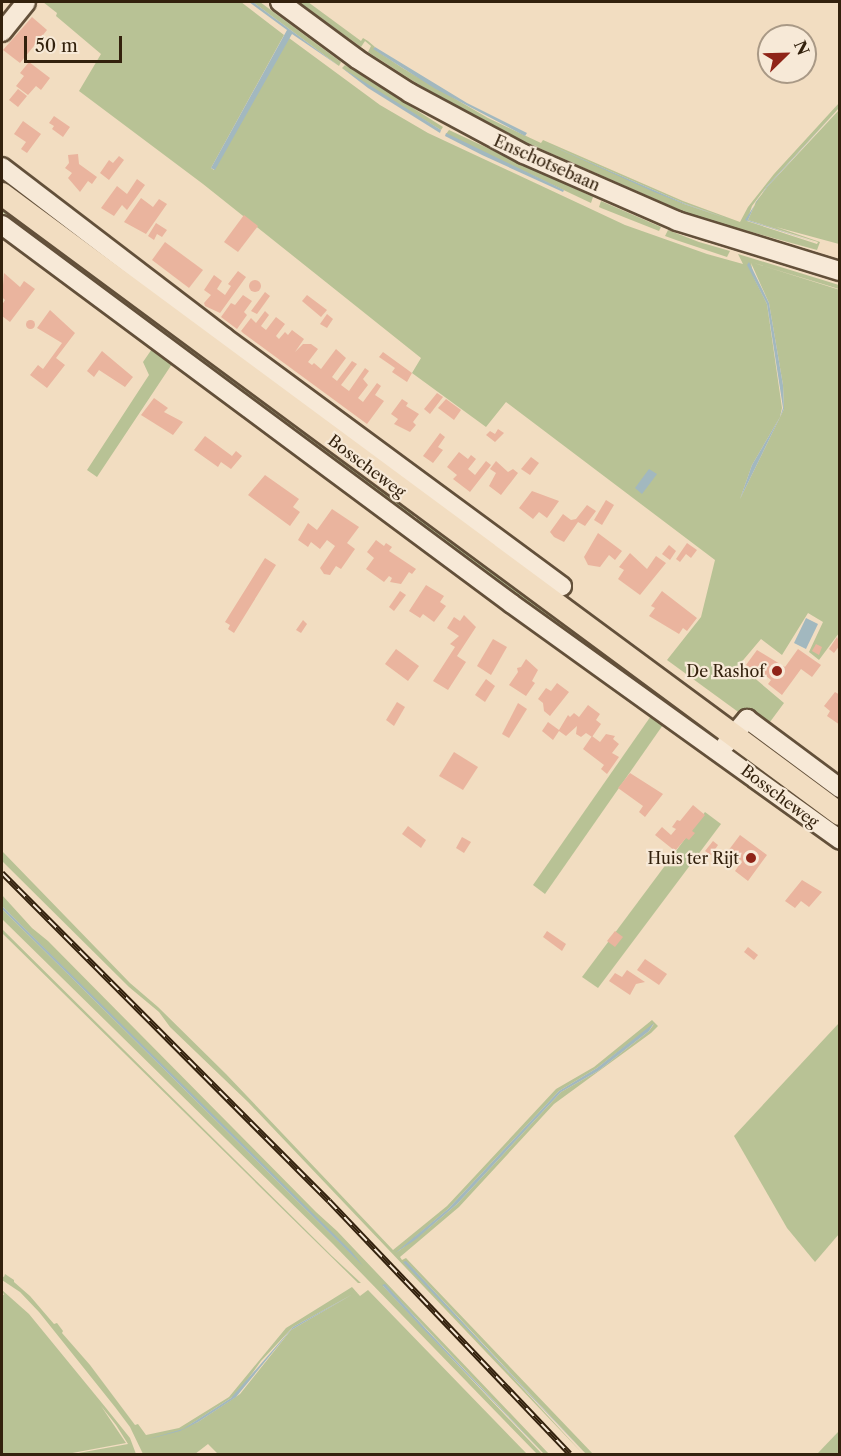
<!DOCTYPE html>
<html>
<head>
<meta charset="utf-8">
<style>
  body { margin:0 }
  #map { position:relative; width:841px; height:1456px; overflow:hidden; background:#f2ddc1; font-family:"Libre Caslon Text",serif }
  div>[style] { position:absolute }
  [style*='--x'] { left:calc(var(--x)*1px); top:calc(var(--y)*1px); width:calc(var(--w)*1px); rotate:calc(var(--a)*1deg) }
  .green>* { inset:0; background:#b8c295 }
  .water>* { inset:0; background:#a2b8bf }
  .building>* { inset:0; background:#eab49e }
  .round { border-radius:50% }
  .roads { filter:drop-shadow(2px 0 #63503a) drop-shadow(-2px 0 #63503a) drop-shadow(0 2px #63503a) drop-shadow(0 -2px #63503a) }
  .minor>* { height:18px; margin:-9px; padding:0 9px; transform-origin:9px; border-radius:9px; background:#f7e9d7 }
  .major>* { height:22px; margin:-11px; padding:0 11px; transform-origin:11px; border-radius:11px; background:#f2ddc1 }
  .rail>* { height:6px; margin-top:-3px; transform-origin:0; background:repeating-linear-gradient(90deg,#f7e9d7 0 11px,#33210d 0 22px); box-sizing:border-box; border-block:2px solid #33210d }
  .dots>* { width:16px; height:16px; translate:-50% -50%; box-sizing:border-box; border:3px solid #f7e9d7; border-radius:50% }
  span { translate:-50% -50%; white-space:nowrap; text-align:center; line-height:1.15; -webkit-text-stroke:4.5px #f7e9d7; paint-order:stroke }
  .street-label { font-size:16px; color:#33210d }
  .poi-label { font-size:16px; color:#33210d }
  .right { translate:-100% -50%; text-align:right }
  .frame { position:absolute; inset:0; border:3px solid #33210d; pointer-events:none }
  .north { position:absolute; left:757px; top:24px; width:60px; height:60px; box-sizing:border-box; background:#f7e9d7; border:2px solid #a99986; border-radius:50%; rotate:67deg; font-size:16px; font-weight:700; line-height:24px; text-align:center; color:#33210d }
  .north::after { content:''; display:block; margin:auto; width:21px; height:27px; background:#8f2418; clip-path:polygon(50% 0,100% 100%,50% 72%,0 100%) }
  .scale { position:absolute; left:24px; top:36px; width:98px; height:27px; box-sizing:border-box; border:3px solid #33210d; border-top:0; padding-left:8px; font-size:18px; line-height:21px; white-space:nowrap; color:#33210d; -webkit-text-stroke:4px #f7e9d7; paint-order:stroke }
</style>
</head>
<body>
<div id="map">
  <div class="green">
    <i style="clip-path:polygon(evenodd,43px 2px,241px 2px,284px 35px,211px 168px,214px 170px,289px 38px,380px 105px,428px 133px,625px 225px,707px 254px,743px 264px,738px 254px,839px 285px,839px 289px,754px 263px,840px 290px,839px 633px,819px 660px,809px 652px,823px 622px,808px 613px,782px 655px,761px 639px,739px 665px,784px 703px,767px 726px,741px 714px,667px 660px,701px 617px,715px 560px,506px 402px,486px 427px,412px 373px,421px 358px,203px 184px,79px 91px,101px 54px,56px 16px,57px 13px,43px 2px,751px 263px,769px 303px,783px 385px,784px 409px,740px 499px,752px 465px,780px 417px,782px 408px,767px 304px,754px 278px,751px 263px)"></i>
    <i style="clip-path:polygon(253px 2px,260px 2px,341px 62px,339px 66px)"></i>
    <i style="clip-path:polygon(evenodd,299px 2px,308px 2px,361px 41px,363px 38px,368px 41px,375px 47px,374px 49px,404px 69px,488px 118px,541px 143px,543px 140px,683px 201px,740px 222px,748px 207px,774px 174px,839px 103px,839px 108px,767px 186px,752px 206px,747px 221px,817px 244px,818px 242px,748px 220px,756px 202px,768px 186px,839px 110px,839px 244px,776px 227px,820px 242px,817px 250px,696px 217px,523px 141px,424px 88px,368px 52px,371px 46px,365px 41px,361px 47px,299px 2px,543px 142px,686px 204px,726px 218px,684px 204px,543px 142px)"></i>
    <i style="clip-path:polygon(345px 65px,443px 127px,441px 130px,368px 86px,342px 68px)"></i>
    <i style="clip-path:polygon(449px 130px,593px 197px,591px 203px,458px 140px,446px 134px)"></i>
    <i style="clip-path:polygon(601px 201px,661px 227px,659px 231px,601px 208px,599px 207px)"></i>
    <i style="clip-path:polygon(2px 203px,298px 423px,291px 432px,143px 323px,2px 212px)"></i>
    <i style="clip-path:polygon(668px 230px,699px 242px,730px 251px,727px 257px,676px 240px,665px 236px)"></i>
    <i style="clip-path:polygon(156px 343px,176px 358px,97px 477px,87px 470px,149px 375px,143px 362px)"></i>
    <i style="clip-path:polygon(301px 425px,417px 511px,410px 520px,295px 434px)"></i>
    <i style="clip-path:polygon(421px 513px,719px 734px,719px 740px,717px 741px,413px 524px)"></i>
    <i style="clip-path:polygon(653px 713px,665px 722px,545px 894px,533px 885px)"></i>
    <i style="clip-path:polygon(705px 812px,721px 824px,598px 988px,582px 977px)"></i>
    <i style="clip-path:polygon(evenodd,2px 851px,130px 983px,158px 1007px,226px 1074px,393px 1250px,447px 1206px,556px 1089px,594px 1067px,652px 1020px,658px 1026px,651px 1033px,554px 1104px,459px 1207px,400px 1257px,402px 1260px,406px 1258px,593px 1454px,586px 1454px,405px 1260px,583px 1454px,248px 1102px,170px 1027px,159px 1012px,129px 987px,2px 861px,2px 851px,654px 1024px,649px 1031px,598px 1071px,561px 1092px,457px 1204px,430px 1227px,396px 1253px,448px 1209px,559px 1091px,597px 1068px,654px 1024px)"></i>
    <i style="clip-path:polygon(2px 895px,32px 928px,48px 941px,316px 1212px,337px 1231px,549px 1454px,544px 1454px,385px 1285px,383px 1286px,542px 1454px,537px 1454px,333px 1244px,2px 919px,2px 909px,363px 1266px,2px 906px)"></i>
    <i style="clip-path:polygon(2px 929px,332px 1256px,361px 1283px,358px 1283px,308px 1234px,2px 933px)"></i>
    <i style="clip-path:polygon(839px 1023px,839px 1234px,815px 1262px,787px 1228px,734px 1136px)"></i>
    <i style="clip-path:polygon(evenodd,5px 1274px,14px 1280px,14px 1282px,30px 1296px,54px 1324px,57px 1323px,63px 1331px,62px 1333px,90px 1365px,135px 1425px,138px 1424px,146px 1435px,179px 1428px,229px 1397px,286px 1328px,352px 1287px,360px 1296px,368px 1290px,527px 1454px,218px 1454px,208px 1444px,195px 1454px,143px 1454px,130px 1427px,115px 1407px,39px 1312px,20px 1292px,2px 1280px,2px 1276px,4px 1277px,5px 1274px,353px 1294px,291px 1330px,240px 1394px,198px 1422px,188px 1426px,237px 1394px,261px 1361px,293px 1327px,353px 1294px)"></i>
    <i style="clip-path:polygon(2px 1290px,29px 1314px,106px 1408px,130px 1438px,136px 1454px,73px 1454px,128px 1444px,116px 1425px,101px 1406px,126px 1443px,67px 1454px,2px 1454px,2px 1295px,4px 1295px)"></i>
    <i style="clip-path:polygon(839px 1431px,839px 1454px,817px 1454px)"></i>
  </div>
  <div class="water">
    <i style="clip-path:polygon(249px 2px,253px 2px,339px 66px,292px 34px,215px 170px,211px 168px,287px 30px)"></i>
    <i style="clip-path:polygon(375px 47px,467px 103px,527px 133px,525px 136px,434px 88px,373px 49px)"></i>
    <i style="clip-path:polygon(342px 68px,441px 130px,440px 133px,368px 88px)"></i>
    <i style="clip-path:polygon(839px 108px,768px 186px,756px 202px,748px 220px,818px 243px,745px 220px,767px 186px)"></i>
    <i style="clip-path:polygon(446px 133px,564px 190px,563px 192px,482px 155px,445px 136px)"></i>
    <i style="clip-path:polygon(543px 142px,686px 204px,729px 219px,684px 204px,654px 192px)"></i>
    <i style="clip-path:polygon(749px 262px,769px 303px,783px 385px,784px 409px,740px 499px,752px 465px,780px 417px,783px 408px,767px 304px,747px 265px)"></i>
    <i style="clip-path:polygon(649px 469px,657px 474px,642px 494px,635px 488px)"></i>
    <i style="clip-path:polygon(806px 618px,818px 624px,806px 649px,794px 643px)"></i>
    <i style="clip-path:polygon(2px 906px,351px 1251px,363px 1266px,2px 909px)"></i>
    <i style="clip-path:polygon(654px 1023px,649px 1031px,598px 1071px,561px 1092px,457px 1204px,415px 1240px,395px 1253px,448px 1209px,559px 1091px,597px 1068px)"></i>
    <i style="clip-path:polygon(406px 1261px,481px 1342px,586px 1454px,403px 1262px)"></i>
    <i style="clip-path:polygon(385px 1284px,426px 1329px,544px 1454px,424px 1330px,382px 1285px)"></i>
    <i style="clip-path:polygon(353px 1294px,291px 1330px,236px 1397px,198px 1422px,180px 1431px,145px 1440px,183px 1429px,231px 1398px,293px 1327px)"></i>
  </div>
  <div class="building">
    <i style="clip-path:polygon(32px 17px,47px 30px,20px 63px,3px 50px)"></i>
    <i style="clip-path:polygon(29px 62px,50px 78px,41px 90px,36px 86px,28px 95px,16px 86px,24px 76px,20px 73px)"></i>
    <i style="clip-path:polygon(18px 89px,27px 96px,18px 107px,9px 100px)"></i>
    <i style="clip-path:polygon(54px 116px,70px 127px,63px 137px,52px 129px,54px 126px,49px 123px)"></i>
    <i style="clip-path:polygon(23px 121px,41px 134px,27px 153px,21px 149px,26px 142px,14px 134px)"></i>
    <i style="clip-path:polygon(78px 154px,79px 164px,97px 177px,92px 184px,88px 181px,80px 192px,68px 178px,72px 173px,65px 168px,69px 163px,68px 155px)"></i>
    <i style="clip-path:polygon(119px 156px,124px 160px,109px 180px,100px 173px,109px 160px,113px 163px)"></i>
    <i style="clip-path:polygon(137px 179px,145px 185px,127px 210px,122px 205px,114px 216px,101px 208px,117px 186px,127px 194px)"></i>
    <i style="clip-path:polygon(141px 198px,153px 207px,159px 199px,167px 204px,146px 234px,124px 222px)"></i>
    <i style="clip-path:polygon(244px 215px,258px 226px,238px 252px,224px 242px)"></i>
    <i style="clip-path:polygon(156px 223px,167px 230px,162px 237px,157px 234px,154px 240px,148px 236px)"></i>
    <i style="clip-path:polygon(165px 242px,203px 270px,189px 288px,152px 260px)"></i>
    <i style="clip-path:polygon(238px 271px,246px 277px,220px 313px,205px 306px,204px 303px,211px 295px,204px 290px,214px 275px,222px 281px,217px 289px,225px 295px,231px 286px,228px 284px)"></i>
    <i style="clip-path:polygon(4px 273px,20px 287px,24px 281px,35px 289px,10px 322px,2px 316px,2px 305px,5px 300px,2px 297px)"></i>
    <i class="round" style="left:249px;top:280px;width:12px;height:12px"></i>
    <i style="clip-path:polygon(265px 292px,270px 296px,257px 314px,251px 311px)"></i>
    <i style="clip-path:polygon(243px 295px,252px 301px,244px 312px,247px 315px,237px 329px,221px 317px,231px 303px,235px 305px)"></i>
    <i style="clip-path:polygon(307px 295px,327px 310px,321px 317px,302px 301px)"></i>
    <i style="clip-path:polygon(50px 310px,75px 333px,56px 358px,65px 365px,47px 388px,30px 375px,38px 365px,43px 369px,62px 343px,37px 328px)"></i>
    <i style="clip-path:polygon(265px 311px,269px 315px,261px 326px,266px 330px,276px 317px,285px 324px,276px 336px,279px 339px,285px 332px,288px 335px,292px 330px,304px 339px,295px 352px,303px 344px,311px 344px,318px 349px,308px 362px,312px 365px,314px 363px,321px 369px,336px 349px,346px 358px,332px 377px,337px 381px,352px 361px,357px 364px,341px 385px,349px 391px,365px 368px,369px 371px,363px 379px,368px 385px,358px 398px,363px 402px,377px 383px,381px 386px,375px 395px,384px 401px,367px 424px,243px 333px,241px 331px,251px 318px,256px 323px)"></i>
    <i style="clip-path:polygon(327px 314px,333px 319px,327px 328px,320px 324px)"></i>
    <i class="round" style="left:25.5px;top:319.5px;width:9px;height:9px"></i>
    <i style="clip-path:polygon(102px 351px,133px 377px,125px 387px,99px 370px,94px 377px,87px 371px)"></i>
    <i style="clip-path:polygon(383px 352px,412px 373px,407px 382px,392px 372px,395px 368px,379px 357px)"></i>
    <i style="clip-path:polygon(437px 393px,443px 397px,430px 414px,424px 409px)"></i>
    <i style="clip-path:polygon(154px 398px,168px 408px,164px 412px,183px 422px,173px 435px,141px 415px)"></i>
    <i style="clip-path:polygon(402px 399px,408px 403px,406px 406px,419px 414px,413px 422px,416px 425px,410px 432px,394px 424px,398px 419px,391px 414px)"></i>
    <i style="clip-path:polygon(446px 399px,461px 410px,454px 420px,438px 408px)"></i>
    <i style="clip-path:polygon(498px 429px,504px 433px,495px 442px,486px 435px,490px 431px,495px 434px)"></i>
    <i style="clip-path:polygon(440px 433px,445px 437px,438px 447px,443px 450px,433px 463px,423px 456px)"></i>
    <i style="clip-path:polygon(205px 436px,232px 456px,236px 451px,242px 456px,231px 469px,221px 462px,218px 467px,194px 450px)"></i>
    <i style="clip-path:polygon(459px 452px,468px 459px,471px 455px,476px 459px,468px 469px,475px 475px,486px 461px,491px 465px,470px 492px,453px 479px,457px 475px,447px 467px)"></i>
    <i style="clip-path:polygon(531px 457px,539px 463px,530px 475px,521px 469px)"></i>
    <i style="clip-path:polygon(496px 461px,508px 472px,513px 469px,518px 473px,501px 495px,489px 486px,496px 473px,490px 469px)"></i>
    <i style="clip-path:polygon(265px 475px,299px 499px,293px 507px,300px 512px,290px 526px,248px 495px)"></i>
    <i style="clip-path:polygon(532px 491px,559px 501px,547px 518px,539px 512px,533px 519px,519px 508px)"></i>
    <i style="clip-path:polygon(606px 500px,614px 505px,602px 525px,594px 520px)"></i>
    <i style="clip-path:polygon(587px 505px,596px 511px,585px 526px,578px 522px,564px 542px,554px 537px,550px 532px,563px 514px,571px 520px,576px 519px)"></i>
    <i style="clip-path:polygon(332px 509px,359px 527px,347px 543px,355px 549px,341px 569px,336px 566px,330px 575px,324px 574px,320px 568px,335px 546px,327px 540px,320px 549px,311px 542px,308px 547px,298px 540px,308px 523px,317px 530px)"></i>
    <i style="clip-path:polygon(598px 533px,622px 551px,615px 560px,609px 555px,600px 567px,588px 565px,584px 557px)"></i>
    <i style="clip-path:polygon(376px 540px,384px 546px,386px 543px,392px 547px,389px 551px,416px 569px,412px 574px,409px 572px,401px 584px,390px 582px,392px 578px,389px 576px,384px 582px,366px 569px,374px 558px,367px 552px)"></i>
    <i style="clip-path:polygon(687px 543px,697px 550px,691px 558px,686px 554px,680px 562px,676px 559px)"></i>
    <i style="clip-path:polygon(669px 545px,676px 551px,670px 560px,662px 554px)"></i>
    <i style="clip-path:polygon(630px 553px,647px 569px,656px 556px,666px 563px,640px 595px,618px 579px,624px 570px,619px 567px)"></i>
    <i style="clip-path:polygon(265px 558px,276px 565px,234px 633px,228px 629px,230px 625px,225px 622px)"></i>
    <i style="clip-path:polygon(426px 585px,444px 596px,440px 602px,446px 606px,434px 622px,423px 614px,420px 618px,409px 611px)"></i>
    <i style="clip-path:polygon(400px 591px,406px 595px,394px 611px,389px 607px)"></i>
    <i style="clip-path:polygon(662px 591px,697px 618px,687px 631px,683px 628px,679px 634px,649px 616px,655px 608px,651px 606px)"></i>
    <i style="clip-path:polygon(464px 615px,476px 627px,457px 656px,466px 662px,448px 690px,433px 681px,455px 647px,450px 644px,459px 636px,447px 628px,454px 617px,460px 621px)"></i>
    <i style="clip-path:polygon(303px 620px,307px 624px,301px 633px,296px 630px)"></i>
    <i style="clip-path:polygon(837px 637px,840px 645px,834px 653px,829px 649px)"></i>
    <i style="clip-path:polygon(493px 639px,507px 647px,491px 675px,477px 666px)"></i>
    <i style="clip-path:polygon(816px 644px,822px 647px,819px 655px,812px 651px)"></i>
    <i style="clip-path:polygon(396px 649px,419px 666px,408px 681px,385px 664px)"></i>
    <i style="clip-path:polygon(798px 649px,821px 665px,812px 677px,801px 669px,782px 695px,768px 684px,771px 680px,764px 674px,762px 676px,746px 665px,757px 650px,785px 667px)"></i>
    <i style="clip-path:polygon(526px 659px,538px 670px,532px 681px,535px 683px,526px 696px,509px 685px,518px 672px,517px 668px,521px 667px)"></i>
    <i style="clip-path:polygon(486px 679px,495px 686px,485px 702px,475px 695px)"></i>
    <i style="clip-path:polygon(557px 683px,569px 692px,550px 716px,544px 711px,543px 703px,538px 699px,546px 688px,551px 691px)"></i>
    <i style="clip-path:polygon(835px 692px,840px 695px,840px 725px,827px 716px,830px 711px,824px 706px)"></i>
    <i style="clip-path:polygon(397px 702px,405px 707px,394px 726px,386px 720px)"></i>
    <i style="clip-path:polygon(518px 703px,527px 709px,509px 738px,502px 734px)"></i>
    <i style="clip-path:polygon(588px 705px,600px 714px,596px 720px,601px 724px,592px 737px,586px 733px,581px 737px,576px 734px,577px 726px,566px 736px,559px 731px,553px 740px,542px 731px,548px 722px,559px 730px,568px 715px,570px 717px,574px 713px,579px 717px)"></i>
    <i style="clip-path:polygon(606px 734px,615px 736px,613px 739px,619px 744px,612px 753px,619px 757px,607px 774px,601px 769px,604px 765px,583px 749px,592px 736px,600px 742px)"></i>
    <i style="clip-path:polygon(454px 752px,478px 767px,463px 790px,439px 776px)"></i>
    <i style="clip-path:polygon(630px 773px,663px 794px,645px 817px,639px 812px,643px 806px,618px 788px)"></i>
    <i style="clip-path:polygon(693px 805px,705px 815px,692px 831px,695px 833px,689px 840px,686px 838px,675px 851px,655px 835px,662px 827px,671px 835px,676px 829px,672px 827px,677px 820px,680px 821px)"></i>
    <i style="clip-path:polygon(408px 826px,426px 840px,421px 848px,402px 834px)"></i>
    <i style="clip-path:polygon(740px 835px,767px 855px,748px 881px,735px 871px,742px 861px,728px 851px)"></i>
    <i style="clip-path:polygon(462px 837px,471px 842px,464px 853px,456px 848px)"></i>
    <i style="clip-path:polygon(713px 841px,718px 845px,711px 855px,705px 851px)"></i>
    <i style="clip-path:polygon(802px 880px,822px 892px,809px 907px,801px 901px,795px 908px,785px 901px)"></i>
    <i style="clip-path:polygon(547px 931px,566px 944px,562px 951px,543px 937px)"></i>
    <i style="clip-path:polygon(615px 931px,623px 937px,615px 947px,607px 941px)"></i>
    <i style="clip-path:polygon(748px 947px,758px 955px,754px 960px,744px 952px)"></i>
    <i style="clip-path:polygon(645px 959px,667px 974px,659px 985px,637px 970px)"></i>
    <i style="clip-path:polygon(627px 970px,645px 982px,636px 984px,630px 995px,609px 981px,615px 973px,622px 977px)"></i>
  </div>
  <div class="roads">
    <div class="minor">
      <i style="--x:280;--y:2;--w:96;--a:36.5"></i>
      <i style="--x:357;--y:59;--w:63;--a:32.7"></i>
      <i style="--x:410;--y:93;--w:129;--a:28.2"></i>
      <i style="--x:524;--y:154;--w:167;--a:23.6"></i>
      <i style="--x:677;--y:221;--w:170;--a:17.1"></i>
      <i style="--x:2;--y:32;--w:38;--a:-51"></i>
      <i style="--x:2;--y:167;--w:280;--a:37.4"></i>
      <i style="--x:224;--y:337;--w:420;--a:36.4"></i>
      <i style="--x:2;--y:225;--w:635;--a:36.62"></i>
      <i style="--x:512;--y:604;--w:404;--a:35.7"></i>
      <i style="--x:726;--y:744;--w:33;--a:-50"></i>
      <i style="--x:747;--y:719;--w:116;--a:36.6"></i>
    </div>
    <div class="major">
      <i style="--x:2;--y:194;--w:1042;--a:36.5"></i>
    </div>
  </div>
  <div class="rail">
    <i style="--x:2;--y:873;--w:463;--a:45.1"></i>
    <i style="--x:329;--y:1201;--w:349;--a:46.4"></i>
  </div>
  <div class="dots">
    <i style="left:777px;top:671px;background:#8f2418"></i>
    <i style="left:751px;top:858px;background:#8f2418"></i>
  </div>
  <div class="street-label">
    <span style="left:547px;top:163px;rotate:24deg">Enschotsebaan</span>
    <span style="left:367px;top:466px;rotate:37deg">Bosscheweg</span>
    <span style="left:780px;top:796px;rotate:37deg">Bosscheweg</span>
  </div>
  <div class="poi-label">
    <span class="right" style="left:765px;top:671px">De Rashof</span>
    <span class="right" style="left:739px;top:858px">Huis ter Rijt</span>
  </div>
  <div class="frame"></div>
  <div class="north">N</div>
  <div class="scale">50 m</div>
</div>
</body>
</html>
